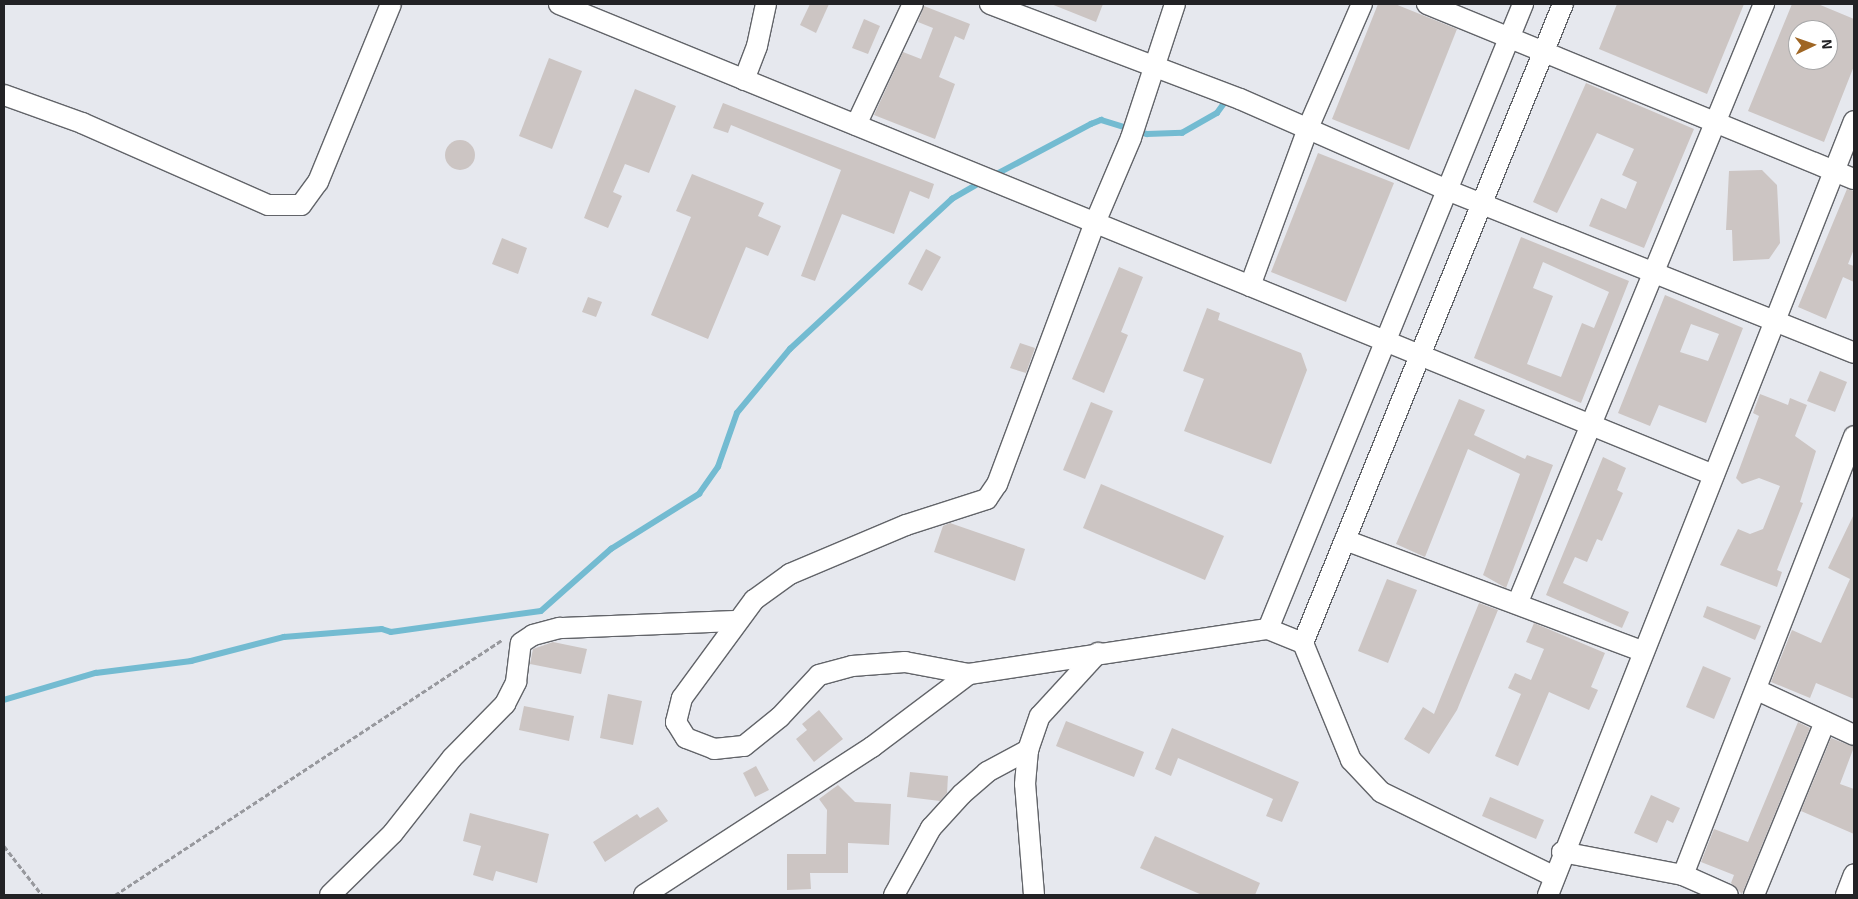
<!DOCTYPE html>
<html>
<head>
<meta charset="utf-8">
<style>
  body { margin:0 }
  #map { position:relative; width:1858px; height:899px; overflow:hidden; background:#e6e8ee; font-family:"Exo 2",sans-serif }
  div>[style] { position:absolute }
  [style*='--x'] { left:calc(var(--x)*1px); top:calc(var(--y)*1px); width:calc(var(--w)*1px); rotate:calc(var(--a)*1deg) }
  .stream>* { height:5.5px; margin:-2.75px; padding:0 2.75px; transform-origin:2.75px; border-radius:2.75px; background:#73bbd1 }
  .building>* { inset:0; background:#ccc5c3 }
  .round { border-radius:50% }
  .path>* { height:3px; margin-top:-1.5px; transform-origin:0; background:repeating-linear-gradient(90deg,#97989d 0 5px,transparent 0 7.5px) }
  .roads { filter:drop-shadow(1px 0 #626469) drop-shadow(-1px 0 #626469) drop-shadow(0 1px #626469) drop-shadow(0 -1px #626469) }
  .minor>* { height:20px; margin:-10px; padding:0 10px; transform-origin:10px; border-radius:10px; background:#fff }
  span { translate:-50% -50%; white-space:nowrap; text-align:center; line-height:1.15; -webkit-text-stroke:4px #fff; paint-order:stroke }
  .frame { position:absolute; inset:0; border:5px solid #222225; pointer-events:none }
  .north { position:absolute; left:1788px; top:20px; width:50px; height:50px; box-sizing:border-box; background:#fff; border:1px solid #a7a7a8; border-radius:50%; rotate:87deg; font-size:14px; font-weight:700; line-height:20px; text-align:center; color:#222225 }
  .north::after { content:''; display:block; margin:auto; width:18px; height:22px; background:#9f6624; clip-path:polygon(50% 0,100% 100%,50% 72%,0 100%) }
</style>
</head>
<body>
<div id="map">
  <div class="stream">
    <i style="--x:995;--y:175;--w:109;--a:-28"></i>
    <i style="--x:1091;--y:124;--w:11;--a:-22"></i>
    <i style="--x:1101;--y:120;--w:48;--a:16.9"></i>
    <i style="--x:1147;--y:134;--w:35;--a:-2"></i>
    <i style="--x:1182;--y:133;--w:40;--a:-29.7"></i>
    <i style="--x:1217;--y:113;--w:17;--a:-54"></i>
    <i style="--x:4;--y:700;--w:96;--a:-16.4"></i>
    <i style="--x:96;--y:673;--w:96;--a:-7.2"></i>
    <i style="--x:191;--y:661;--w:96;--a:-14.5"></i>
    <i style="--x:284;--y:637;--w:98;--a:-4.7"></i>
    <i style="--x:382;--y:629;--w:9;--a:18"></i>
    <i style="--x:391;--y:632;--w:151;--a:-8"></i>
    <i style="--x:541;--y:611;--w:94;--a:-41.5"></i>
    <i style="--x:611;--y:549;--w:104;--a:-32"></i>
    <i style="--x:699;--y:494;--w:33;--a:-55"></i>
    <i style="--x:718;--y:467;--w:57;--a:-70.6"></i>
    <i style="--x:737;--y:413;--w:83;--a:-50.4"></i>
    <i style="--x:790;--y:349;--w:221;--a:-42.8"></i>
    <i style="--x:952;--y:199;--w:34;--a:-30"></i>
  </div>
  <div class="building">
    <i style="clip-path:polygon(810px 4px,829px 4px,816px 33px,800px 25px)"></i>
    <i style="clip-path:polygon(1051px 4px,1103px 4px,1096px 22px)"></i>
    <i style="clip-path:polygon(1378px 4px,1395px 4px,1457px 29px,1409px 150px,1332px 119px)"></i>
    <i style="clip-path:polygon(1617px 4px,1744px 4px,1707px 94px,1599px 49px)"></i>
    <i style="clip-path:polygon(evenodd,1792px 4px,1818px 4px,1854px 19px,1854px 66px,1824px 142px,1748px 111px,1792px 4px,1798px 30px,1828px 30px,1828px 60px,1798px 60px,1798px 30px)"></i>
    <i style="clip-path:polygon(924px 6px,970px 24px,964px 40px,955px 36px,939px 77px,955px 84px,935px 139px,874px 115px,903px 52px,921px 59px,933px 28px,918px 22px)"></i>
    <i style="clip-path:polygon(864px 19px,880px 26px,868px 54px,852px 48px)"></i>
    <i style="clip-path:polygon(549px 58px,582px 71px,552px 149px,519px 136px)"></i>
    <i style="clip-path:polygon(1586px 83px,1694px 129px,1644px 248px,1589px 226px,1601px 198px,1626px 209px,1637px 182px,1622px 175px,1634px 149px,1597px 133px,1557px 213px,1533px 202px)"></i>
    <i style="clip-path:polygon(635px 89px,676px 106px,649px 173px,625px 164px,613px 192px,622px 196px,608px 228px,584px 218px)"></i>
    <i style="clip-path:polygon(723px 103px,934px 184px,929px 199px,910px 191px,894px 234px,842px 214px,815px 281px,801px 276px,841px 170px,731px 125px,728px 133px,713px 128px)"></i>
    <i class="round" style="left:445px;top:140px;width:30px;height:30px"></i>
    <i style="clip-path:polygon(1318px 153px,1394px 183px,1346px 302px,1271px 272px)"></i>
    <i style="clip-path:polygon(1762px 170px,1777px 185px,1780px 243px,1769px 259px,1733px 261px,1732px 230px,1726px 230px,1729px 171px)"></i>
    <i style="clip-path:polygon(692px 174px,764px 203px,758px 216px,781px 226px,768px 256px,746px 247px,708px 339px,651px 315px,691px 217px,676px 211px)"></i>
    <i style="clip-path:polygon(1847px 189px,1854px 191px,1854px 249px,1848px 264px,1854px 266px,1854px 282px,1843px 277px,1826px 319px,1798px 307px)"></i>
    <i style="clip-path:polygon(evenodd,1521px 237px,1629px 281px,1581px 403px,1474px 358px,1521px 237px,1543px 262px,1609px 292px,1594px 328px,1582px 323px,1561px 377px,1527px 364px,1553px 296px,1533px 288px,1543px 262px)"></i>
    <i style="clip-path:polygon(502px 238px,527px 248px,518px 274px,492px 264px)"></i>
    <i style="clip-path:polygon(926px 249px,941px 257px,922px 291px,908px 284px)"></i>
    <i style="clip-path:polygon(1119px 267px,1143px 277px,1121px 332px,1128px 335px,1104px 393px,1072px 379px)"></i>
    <i style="clip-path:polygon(evenodd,1665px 295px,1743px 328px,1706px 423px,1659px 405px,1650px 426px,1618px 413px,1665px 295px,1691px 324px,1719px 334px,1708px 361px,1680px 352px,1691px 324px)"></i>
    <i style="clip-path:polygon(588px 297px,602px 302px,596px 317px,582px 312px)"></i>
    <i style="clip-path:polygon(1207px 308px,1220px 313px,1218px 320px,1301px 353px,1307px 370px,1271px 464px,1184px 431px,1204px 379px,1183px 371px)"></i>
    <i style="clip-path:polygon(1020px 343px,1035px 348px,1026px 373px,1010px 368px)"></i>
    <i style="clip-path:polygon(1820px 371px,1847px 382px,1835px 412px,1807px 401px)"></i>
    <i style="clip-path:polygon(1760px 394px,1788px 405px,1790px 398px,1807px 405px,1795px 436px,1816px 451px,1800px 502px,1803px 503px,1777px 570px,1782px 572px,1777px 587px,1720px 565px,1738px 529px,1750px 534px,1763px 529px,1780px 486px,1759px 478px,1742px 484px,1736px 478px,1759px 416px,1753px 413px)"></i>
    <i style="clip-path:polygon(1459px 399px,1485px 410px,1474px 435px,1525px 459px,1527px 455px,1553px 465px,1506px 588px,1483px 575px,1520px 474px,1468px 449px,1425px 557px,1396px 544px)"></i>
    <i style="clip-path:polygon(1091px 402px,1113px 411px,1085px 479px,1063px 470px)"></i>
    <i style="clip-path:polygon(1603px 457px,1626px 468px,1617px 490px,1623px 493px,1602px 541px,1597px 539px,1587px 562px,1575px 557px,1563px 583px,1629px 612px,1622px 628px,1546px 595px)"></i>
    <i style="clip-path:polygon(1101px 484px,1224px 536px,1205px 580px,1083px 528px)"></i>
    <i style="clip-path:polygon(1854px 514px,1854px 699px,1816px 683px,1810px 698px,1771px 682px,1792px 630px,1821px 643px,1850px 579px,1828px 568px)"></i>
    <i style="clip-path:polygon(950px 523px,1025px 549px,1015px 581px,934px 552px,943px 526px)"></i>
    <i style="clip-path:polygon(1387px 579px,1417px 590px,1388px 663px,1358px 651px)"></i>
    <i style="clip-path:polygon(1479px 603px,1498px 610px,1457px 710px,1429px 754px,1404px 739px,1423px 707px,1434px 714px)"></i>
    <i style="clip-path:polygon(1707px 606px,1761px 626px,1755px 640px,1703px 617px)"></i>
    <i style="clip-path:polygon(1534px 623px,1605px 653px,1591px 687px,1598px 690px,1589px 710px,1549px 692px,1518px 766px,1495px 756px,1521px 694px,1508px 688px,1515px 673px,1531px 680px,1544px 649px,1526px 642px)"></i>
    <i style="clip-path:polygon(553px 642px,587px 649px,581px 674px,530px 664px,533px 649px)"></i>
    <i style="clip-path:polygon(1703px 666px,1731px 678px,1714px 719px,1686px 707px)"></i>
    <i style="clip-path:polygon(608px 694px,642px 701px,633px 745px,600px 738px)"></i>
    <i style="clip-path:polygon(524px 706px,574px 716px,569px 741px,519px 730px)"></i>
    <i style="clip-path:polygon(819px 710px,843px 739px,814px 762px,796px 739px,807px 730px,802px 724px)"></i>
    <i style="clip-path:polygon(1066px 721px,1144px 752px,1134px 777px,1056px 746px)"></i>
    <i style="clip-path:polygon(1798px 722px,1810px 728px,1742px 894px,1731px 883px,1734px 875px,1701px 862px,1714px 829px,1748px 842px)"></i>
    <i style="clip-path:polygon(1172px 728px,1299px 782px,1282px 822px,1266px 816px,1273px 799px,1178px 758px,1171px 776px,1155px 769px)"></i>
    <i style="clip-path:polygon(1831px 738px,1854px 747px,1840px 784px,1854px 789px,1854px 834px,1801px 811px)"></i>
    <i style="clip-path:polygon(756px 766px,769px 790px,755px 797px,743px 773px)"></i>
    <i style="clip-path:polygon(910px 772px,948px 776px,947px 793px,940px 801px,907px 797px)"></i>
    <i style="clip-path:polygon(838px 785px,855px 802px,891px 804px,889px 845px,848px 843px,848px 873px,810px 873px,811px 889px,787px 890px,787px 854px,826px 854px,827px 810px,819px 799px)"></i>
    <i style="clip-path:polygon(1651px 795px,1680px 808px,1673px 823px,1667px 820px,1657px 843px,1634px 833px)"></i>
    <i style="clip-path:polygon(1490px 797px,1544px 820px,1536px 839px,1482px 816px)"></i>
    <i style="clip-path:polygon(658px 807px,668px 821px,605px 862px,593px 842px,637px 814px,640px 818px)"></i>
    <i style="clip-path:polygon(470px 813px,549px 834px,537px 883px,496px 871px,493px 881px,473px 875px,481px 846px,463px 841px)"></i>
    <i style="clip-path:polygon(1155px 836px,1260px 883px,1255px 895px,1202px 895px,1140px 868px)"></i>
  </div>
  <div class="path">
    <i style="--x:4;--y:846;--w:62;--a:52.2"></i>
    <i style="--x:115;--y:895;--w:463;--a:-33.4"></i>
  </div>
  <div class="roads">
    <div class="minor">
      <i style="--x:559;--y:4;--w:1247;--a:22.19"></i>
      <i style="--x:990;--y:4;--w:267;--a:20.8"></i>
      <i style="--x:1240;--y:99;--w:226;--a:23.7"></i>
      <i style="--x:1447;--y:190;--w:438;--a:21.8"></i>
      <i style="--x:1175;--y:4;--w:141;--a:108.2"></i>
      <i style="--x:1131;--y:138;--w:95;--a:113"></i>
      <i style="--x:1094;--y:225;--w:277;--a:110.5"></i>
      <i style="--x:997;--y:484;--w:18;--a:124"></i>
      <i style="--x:987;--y:499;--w:85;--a:162.2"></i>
      <i style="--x:906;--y:525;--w:126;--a:157.1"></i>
      <i style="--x:790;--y:574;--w:44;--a:144.2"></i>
      <i style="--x:754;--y:600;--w:122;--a:126.3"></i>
      <i style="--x:682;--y:698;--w:25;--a:104"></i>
      <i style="--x:676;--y:722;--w:19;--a:58"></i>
      <i style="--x:686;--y:738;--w:30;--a:21"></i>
      <i style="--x:714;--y:749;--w:30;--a:-6"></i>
      <i style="--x:744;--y:746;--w:46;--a:-38.9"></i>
      <i style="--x:780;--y:717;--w:57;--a:-47.1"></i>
      <i style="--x:819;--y:675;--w:34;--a:-15"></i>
      <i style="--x:852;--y:666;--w:53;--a:-4.3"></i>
      <i style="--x:905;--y:662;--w:65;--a:10.6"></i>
      <i style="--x:969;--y:674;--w:302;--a:-8.6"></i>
      <i style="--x:1268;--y:629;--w:38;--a:22"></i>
      <i style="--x:1427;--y:4;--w:461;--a:22.3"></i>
      <i style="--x:744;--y:80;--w:36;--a:-69"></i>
      <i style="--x:757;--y:46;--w:43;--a:-77.9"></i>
      <i style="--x:4;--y:95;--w:83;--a:19.7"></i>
      <i style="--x:82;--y:123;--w:203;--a:23.8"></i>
      <i style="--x:268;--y:205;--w:33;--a:0"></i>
      <i style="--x:301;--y:205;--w:29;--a:-54"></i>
      <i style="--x:318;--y:182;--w:192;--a:-67.7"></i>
      <i style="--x:856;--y:125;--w:134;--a:-64.8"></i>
      <i style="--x:1250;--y:286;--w:168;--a:-69.8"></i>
      <i style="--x:1308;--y:128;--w:135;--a:-66.5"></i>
      <i style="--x:1345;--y:540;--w:317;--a:20.5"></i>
      <i style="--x:1518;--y:602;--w:647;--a:-67.64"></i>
      <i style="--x:1268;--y:629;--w:675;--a:-67.8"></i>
      <i style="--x:1757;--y:690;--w:107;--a:24.9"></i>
      <i style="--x:1562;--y:852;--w:123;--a:10.8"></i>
      <i style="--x:1683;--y:875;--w:49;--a:24"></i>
      <i style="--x:1683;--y:875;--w:471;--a:-68.7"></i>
      <i style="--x:1553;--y:876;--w:191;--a:-154"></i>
      <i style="--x:1381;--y:792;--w:44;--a:-133.2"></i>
      <i style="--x:1351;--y:760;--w:126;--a:-112.3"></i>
      <i style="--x:1303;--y:643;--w:690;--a:-67.86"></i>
      <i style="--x:330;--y:895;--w:88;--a:-44.5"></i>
      <i style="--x:393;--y:833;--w:95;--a:-51.8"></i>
      <i style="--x:452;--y:758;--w:76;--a:-45.5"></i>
      <i style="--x:505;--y:704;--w:25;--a:-63"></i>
      <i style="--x:516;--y:682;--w:39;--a:-83"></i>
      <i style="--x:521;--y:643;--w:14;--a:-34"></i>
      <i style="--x:533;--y:635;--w:28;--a:-15"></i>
      <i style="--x:560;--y:628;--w:177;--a:-2.3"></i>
      <i style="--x:644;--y:895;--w:272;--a:-33"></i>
      <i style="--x:872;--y:747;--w:121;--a:-37"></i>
      <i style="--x:894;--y:895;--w:77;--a:-61.1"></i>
      <i style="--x:931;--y:828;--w:46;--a:-47.6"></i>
      <i style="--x:962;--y:794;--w:33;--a:-41"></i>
      <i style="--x:987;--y:772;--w:47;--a:-28.2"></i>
      <i style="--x:1034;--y:895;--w:111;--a:-94.6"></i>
      <i style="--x:1025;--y:784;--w:34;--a:-85"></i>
      <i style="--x:1028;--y:750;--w:36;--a:-71"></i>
      <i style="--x:1040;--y:716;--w:86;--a:-47.4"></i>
      <i style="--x:1548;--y:895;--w:832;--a:-68.43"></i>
      <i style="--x:1754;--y:895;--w:187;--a:-67.7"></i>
      <i style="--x:1846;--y:895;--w:22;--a:-69"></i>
    </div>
  </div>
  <div class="frame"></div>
  <div class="north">N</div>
</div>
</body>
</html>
